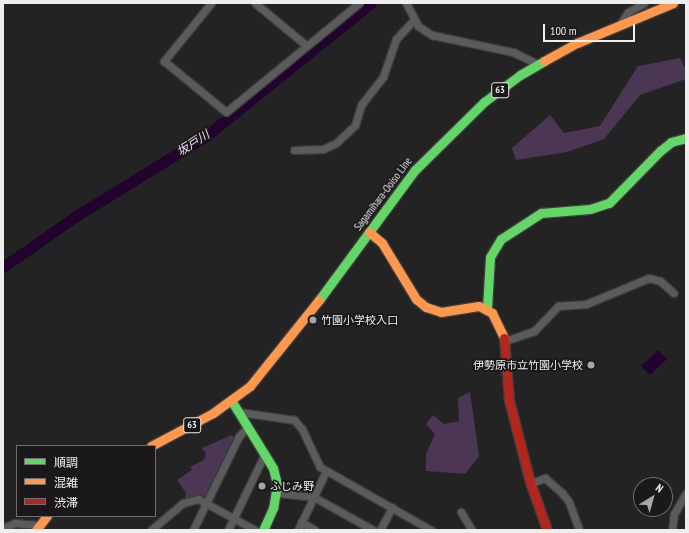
<!DOCTYPE html>
<html>
<head>
<meta charset="utf-8">
<style>
  body { margin:0 }
  #map { position:relative; width:689px; height:533px; overflow:hidden; background:#232323; font-family:"PT Sans Narrow","Noto Sans JP",sans-serif }
  div>[style] { position:absolute }
  [style*='--x'] { left:calc(var(--x)*1px); top:calc(var(--y)*1px); width:calc(var(--w)*1px); rotate:calc(var(--a)*1deg) }
  .green>* { inset:0; background:#4b3653 }
  .water>* { inset:0; background:#22032d }
  .river>* { height:11px; margin:-5.5px; padding:0 5.5px; transform-origin:5.5px; border-radius:5.5px; background:#22032d }
  .roads { filter:drop-shadow(1px 0 #3d3d3d) drop-shadow(-1px 0 #3d3d3d) drop-shadow(0 1px #3d3d3d) drop-shadow(0 -1px #3d3d3d) }
  .street>* { height:7px; margin:-3.5px; padding:0 3.5px; transform-origin:3.5px; border-radius:3.5px; background:#5c5b5c }
  .fast>* { height:9px; margin:-4.5px; padding:0 4.5px; transform-origin:4.5px; border-radius:4.5px; background:#63d668 }
  .slow>* { height:9px; margin:-4.5px; padding:0 4.5px; transform-origin:4.5px; border-radius:4.5px; background:#ff974d }
  .jam>* { height:9px; margin:-4.5px; padding:0 4.5px; transform-origin:4.5px; border-radius:4.5px; background:#b3261e }
  .dots>* { width:11px; height:11px; translate:-50% -50%; box-sizing:border-box; border:2px solid #1a181b; border-radius:50% }
  span { translate:-50% -50%; white-space:nowrap; text-align:center; line-height:1.15; -webkit-text-stroke:3.5px #1a181b; paint-order:stroke }
  .shield-label span { padding:1px 3px; background:#1a181b; border:1px solid; border-radius:3px; -webkit-text-stroke-width:0 }
  .shield-label { font-size:10px; color:#efeeef; font-weight:700 }
  .street-label { font-size:11px; color:#efeeef }
  .poi-label { font-size:11px; color:#efeeef }
  .left { translate:0 -50%; text-align:left }
  .right { translate:-100% -50%; text-align:right }
  .water-label { font-size:12px; color:#efd9f9; font-style:italic }
  .frame { position:absolute; inset:0; border:4px solid #efeeef; pointer-events:none }
  .legend { position:absolute; left:16px; top:445px; width:140px; height:72px; box-sizing:border-box; background:#1a181b; border:1px solid #6f6e70; margin:0; padding:5px 7px; list-style:none; font-size:12px; color:#efeeef }
  .legend li { display:flex; align-items:center; gap:8px; height:20px }
  .legend b { width:20px; border:1px solid #6f6e70 }
  .north { position:absolute; left:633px; top:477px; width:40px; height:40px; box-sizing:border-box; background:#1a181b; border:1px solid #6f6e70; border-radius:50%; rotate:37deg; font-size:11px; font-weight:700; line-height:16px; text-align:center; color:#efeeef }
  .north::after { content:''; display:block; margin:auto; width:14px; height:18px; background:#a8a7a8; clip-path:polygon(50% 0,100% 100%,50% 72%,0 100%) }
  .scale { position:absolute; left:543px; top:24px; width:92px; height:18px; box-sizing:border-box; border:2px solid #efeeef; border-top:0; padding-left:5px; font-size:12px; line-height:14px; white-space:nowrap; color:#efeeef; -webkit-text-stroke:3px #1a181b; paint-order:stroke }
</style>
</head>
<body>
<div id="map">
  <div class="green">
    <i style="clip-path:polygon(680px 58px,686px 70px,686px 79px,640px 95px,604px 139px,567px 152px,516px 160px,512px 148px,550px 115px,564px 133px,600px 126px,638px 66px)"></i>
    <i style="clip-path:polygon(470px 392px,479px 456px,465px 474px,426px 471px,426px 454px,435px 434px,426px 424px,433px 415px,444px 424px,459px 421px,458px 398px)"></i>
    <i style="clip-path:polygon(232px 435px,234px 438px,205px 500px,185px 498px,186px 493px,177px 480px,192px 470px,190px 467px,204px 460px,206px 454px,202px 448px)"></i>
  </div>
  <div class="water">
    <i style="clip-path:polygon(658px 350px,667px 359px,650px 375px,641px 366px)"></i>
  </div>
  <div class="river">
    <i style="--x:3;--y:267;--w:89;--a:-34.9"></i>
    <i style="--x:76;--y:216;--w:153;--a:-31.6"></i>
    <i style="--x:206;--y:136;--w:212;--a:-38.9"></i>
  </div>
  <div class="roads">
    <div class="street">
      <i style="--x:211;--y:3;--w:75;--a:129"></i>
      <i style="--x:164;--y:61;--w:80;--a:39.4"></i>
      <i style="--x:226;--y:112;--w:172;--a:-39.3"></i>
      <i style="--x:255;--y:3;--w:67;--a:39.6"></i>
      <i style="--x:406;--y:3;--w:26;--a:62"></i>
      <i style="--x:418;--y:26;--w:17;--a:33"></i>
      <i style="--x:432;--y:35;--w:83;--a:11.9"></i>
      <i style="--x:513;--y:52;--w:28;--a:26"></i>
      <i style="--x:620;--y:24;--w:14;--a:-56"></i>
      <i style="--x:628;--y:12;--w:18;--a:-29"></i>
      <i style="--x:294;--y:150;--w:29;--a:-2"></i>
      <i style="--x:323;--y:149;--w:14;--a:-25"></i>
      <i style="--x:336;--y:143;--w:26;--a:-43"></i>
      <i style="--x:355;--y:125;--w:21;--a:-73"></i>
      <i style="--x:361;--y:105;--w:36;--a:-52"></i>
      <i style="--x:383;--y:77;--w:40;--a:-71.1"></i>
      <i style="--x:396;--y:39;--w:25;--a:-47"></i>
      <i style="--x:505;--y:341;--w:31;--a:-19"></i>
      <i style="--x:534;--y:331;--w:35;--a:-46"></i>
      <i style="--x:558;--y:306;--w:28;--a:-4"></i>
      <i style="--x:586;--y:304;--w:68;--a:-22.4"></i>
      <i style="--x:649;--y:278;--w:11;--a:15"></i>
      <i style="--x:660;--y:281;--w:18;--a:41"></i>
      <i style="--x:239;--y:412;--w:56;--a:8.3"></i>
      <i style="--x:294;--y:420;--w:12;--a:48"></i>
      <i style="--x:302;--y:429;--w:42;--a:64.7"></i>
      <i style="--x:320;--y:467;--w:128;--a:29.6"></i>
      <i style="--x:531;--y:483;--w:15;--a:-20"></i>
      <i style="--x:545;--y:478;--w:23;--a:41"></i>
      <i style="--x:562;--y:493;--w:11;--a:52"></i>
      <i style="--x:569;--y:502;--w:30;--a:70"></i>
      <i style="--x:277;--y:493;--w:37;--a:6"></i>
      <i style="--x:314;--y:497;--w:68;--a:29.2"></i>
      <i style="--x:461;--y:512;--w:21;--a:59"></i>
      <i style="--x:301;--y:522;--w:16;--a:30"></i>
      <i style="--x:3;--y:528;--w:13;--a:-23"></i>
      <i style="--x:15;--y:523;--w:25;--a:5"></i>
      <i style="--x:151;--y:530;--w:42;--a:-40.2"></i>
      <i style="--x:183;--y:503;--w:16;--a:-15"></i>
      <i style="--x:198;--y:499;--w:65;--a:28.5"></i>
      <i style="--x:193;--y:530;--w:105;--a:-63.9"></i>
      <i style="--x:239;--y:436;--w:13;--a:-45"></i>
      <i style="--x:228;--y:530;--w:85;--a:-64.3"></i>
      <i style="--x:298;--y:530;--w:65;--a:-64.6"></i>
      <i style="--x:380;--y:530;--w:26;--a:-62"></i>
      <i style="--x:672;--y:530;--w:16;--a:-83"></i>
      <i style="--x:674;--y:514;--w:24;--a:-60"></i>
    </div>
    <div class="fast">
      <i style="--x:319;--y:300;--w:162;--a:-53.6"></i>
      <i style="--x:415;--y:170;--w:97;--a:-44.6"></i>
      <i style="--x:484;--y:102;--w:45;--a:-36.9"></i>
      <i style="--x:520;--y:75;--w:28;--a:-30"></i>
      <i style="--x:487;--y:308;--w:51;--a:-86.6"></i>
      <i style="--x:490;--y:257;--w:21;--a:-59"></i>
      <i style="--x:501;--y:239;--w:48;--a:-33"></i>
      <i style="--x:541;--y:213;--w:49;--a:-4.7"></i>
      <i style="--x:590;--y:209;--w:20;--a:-18"></i>
      <i style="--x:609;--y:203;--w:73;--a:-45.6"></i>
      <i style="--x:660;--y:151;--w:14;--a:-39"></i>
      <i style="--x:671;--y:142;--w:16;--a:-15"></i>
      <i style="--x:231;--y:400;--w:80;--a:58.3"></i>
      <i style="--x:273;--y:468;--w:16;--a:76"></i>
      <i style="--x:277;--y:484;--w:24;--a:99"></i>
      <i style="--x:273;--y:508;--w:24;--a:114"></i>
    </div>
    <div class="slow">
      <i style="--x:544;--y:61;--w:38;--a:-29"></i>
      <i style="--x:577;--y:43;--w:104;--a:-22.6"></i>
      <i style="--x:369;--y:232;--w:17;--a:40"></i>
      <i style="--x:382;--y:243;--w:66;--a:58.7"></i>
      <i style="--x:416;--y:299;--w:13;--a:39"></i>
      <i style="--x:426;--y:307;--w:16;--a:18"></i>
      <i style="--x:441;--y:312;--w:38;--a:-9"></i>
      <i style="--x:479;--y:306;--w:15;--a:28"></i>
      <i style="--x:492;--y:313;--w:28;--a:64"></i>
      <i style="--x:151;--y:446;--w:70;--a:-28"></i>
      <i style="--x:213;--y:413;--w:46;--a:-36.1"></i>
      <i style="--x:250;--y:386;--w:110;--a:-51.3"></i>
      <i style="--x:36;--y:530;--w:18;--a:-52"></i>
    </div>
    <div class="jam">
      <i style="--x:504;--y:338;--w:62;--a:85.4"></i>
      <i style="--x:509;--y:400;--w:85;--a:75.6"></i>
      <i style="--x:530;--y:482;--w:51;--a:70.5"></i>
    </div>
  </div>
  <div class="dots">
    <i style="left:313px;top:320px;background:#a8a7a8"></i>
    <i style="left:591px;top:365px;background:#a8a7a8"></i>
    <i style="left:262px;top:486px;background:#a8a7a8"></i>
  </div>
  <div class="shield-label">
    <span style="left:500px;top:90px">63</span>
    <span style="left:192px;top:425px">63</span>
  </div>
  <div class="street-label">
    <span style="left:383px;top:194px;rotate:-53deg">Sagamihara-Ooiso LIne</span>
  </div>
  <div class="poi-label">
    <span class="left" style="left:321px;top:320px">竹園小学校入口</span>
    <span class="right" style="left:583px;top:365px">伊勢原市立竹園小学校</span>
    <span class="left" style="left:270px;top:486px">ふじみ野</span>
  </div>
  <div class="water-label">
    <span style="left:193px;top:143px;rotate:-33deg">坂戸川</span>
  </div>
  <div class="frame"></div>
  <ul class="legend">
  <li><b style="height:5px;background:#63d668"></b>順調</li>
  <li><b style="height:5px;background:#ff974d"></b>混雑</li>
  <li><b style="height:5px;background:#b3261e"></b>渋滞</li>
  </ul>
  <div class="north">N</div>
  <div class="scale">100 m</div>
</div>
</body>
</html>
